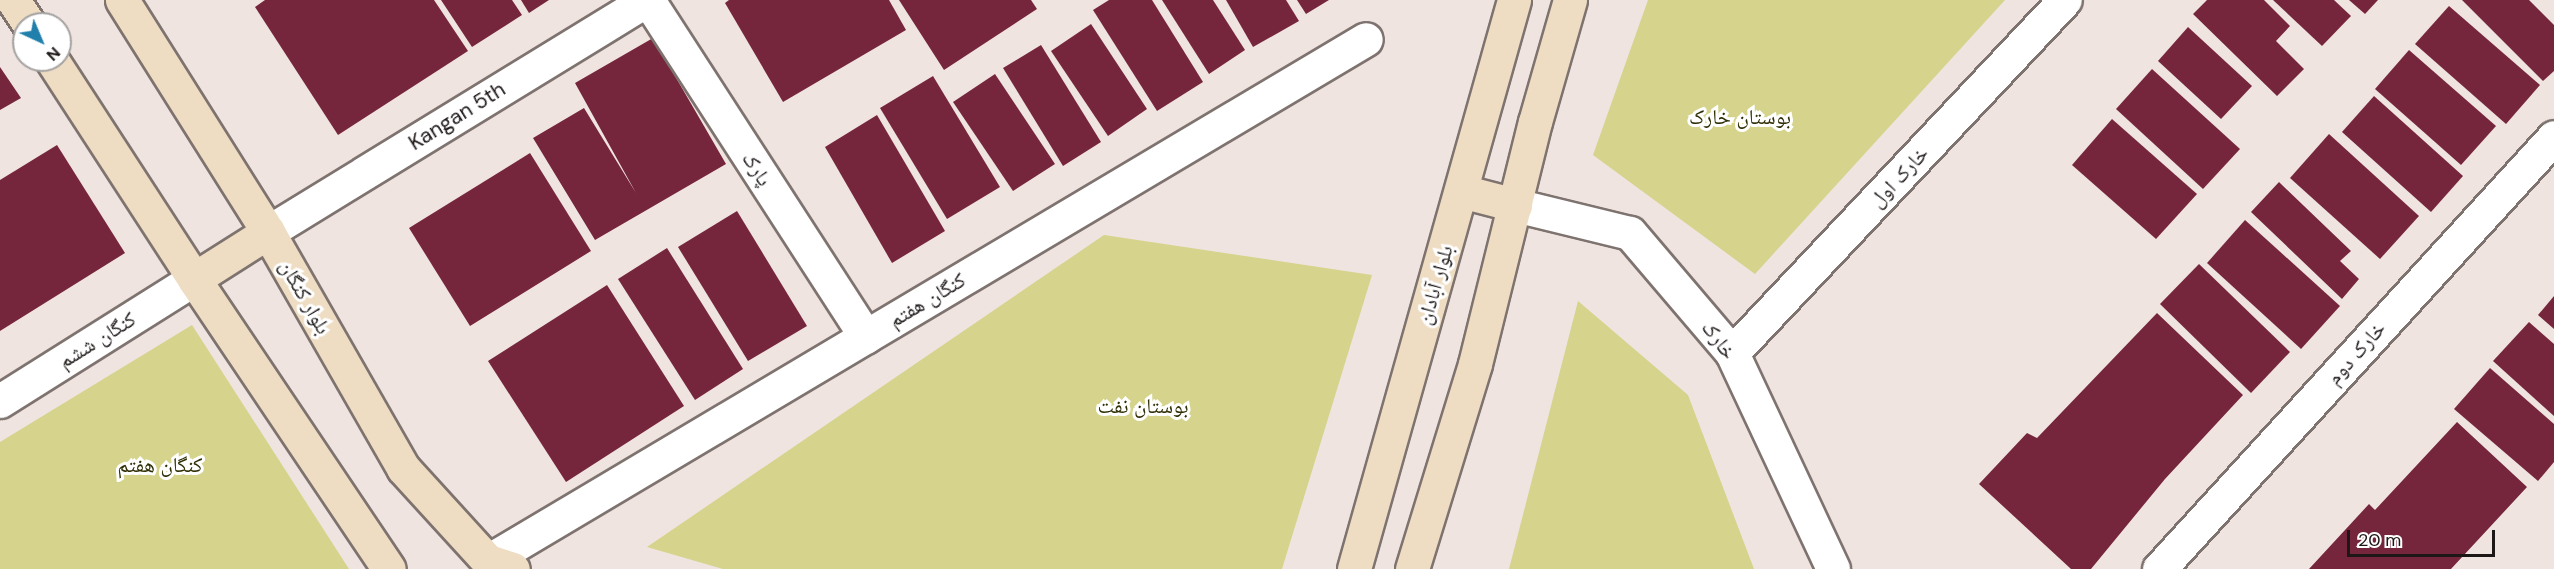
<!DOCTYPE html>
<html>
<head>
<meta charset="utf-8">
<style>
  body { margin:0 }
  #map { position:relative; width:2554px; height:569px; overflow:hidden; background:#f0e4e0; font-family:"DM Sans","Noto Naskh Arabic",sans-serif }
  div>[style] { position:absolute }
  [style*='--x'] { left:calc(var(--x)*1px); top:calc(var(--y)*1px); width:calc(var(--w)*1px); rotate:calc(var(--a)*1deg) }
  .green>* { inset:0; background:#d5d38c }
  .building>* { inset:0; background:#76263c }
  .roads { filter:drop-shadow(2px 0 #7e736f) drop-shadow(-2px 0 #7e736f) drop-shadow(0 2px #7e736f) drop-shadow(0 -2px #7e736f) }
  .minor>* { height:33px; margin:-16.5px; padding:0 16.5px; transform-origin:16.5px; border-radius:16.5px; background:#fff }
  .secondary>* { height:33px; margin:-16.5px; padding:0 16.5px; transform-origin:16.5px; border-radius:16.5px; background:#eeddc3 }
  span { translate:-50% -50%; white-space:nowrap; text-align:center; line-height:1.15; -webkit-text-stroke:6px #fff; paint-order:stroke }
  .street-label { font-size:21px; color:#1d1817 }
  .park-label { font-size:21px; color:#302e05 }
  .north { position:absolute; left:12px; top:12px; width:60px; height:60px; box-sizing:border-box; background:#fff; border:2px solid #a5a3a2; border-radius:50%; rotate:136deg; font-size:16px; font-weight:700; line-height:24px; text-align:center; color:#1d1817 }
  .north::after { content:''; display:block; margin:auto; width:21px; height:27px; background:#207fab; clip-path:polygon(50% 0,100% 100%,50% 72%,0 100%) }
  .scale { position:absolute; left:2347px; top:530px; width:148px; height:27px; box-sizing:border-box; border:3px solid #1d1817; border-top:0; padding-left:8px; font-size:18px; line-height:21px; white-space:nowrap; color:#1d1817; -webkit-text-stroke:4px #fff; paint-order:stroke }
</style>
</head>
<body>
<div id="map">
  <div class="green">
    <i style="clip-path:polygon(1648px 0,2005px 0,1755px 274px,1593px 155px)"></i>
    <i style="clip-path:polygon(1104px 235px,1372px 275px,1282px 569px,723px 569px,647px 547px)"></i>
    <i style="clip-path:polygon(1578px 301px,1688px 395px,1754px 569px,1509px 569px)"></i>
    <i style="clip-path:polygon(192px 325px,349px 569px,0 569px,0 442px)"></i>
  </div>
  <div class="building">
    <i style="clip-path:polygon(265px 0,434px 0,468px 51px,338px 135px,255px 7px)"></i>
    <i style="clip-path:polygon(441px 0,512px 0,522px 15px,472px 47px)"></i>
    <i style="clip-path:polygon(521px 0,549px 0,529px 13px)"></i>
    <i style="clip-path:polygon(729px 0,889px 0,906px 30px,783px 102px,725px 3px)"></i>
    <i style="clip-path:polygon(899px 0,1031px 0,1037px 9px,944px 70px)"></i>
    <i style="clip-path:polygon(1109px 0,1152px 0,1203px 82px,1157px 111px,1093px 10px)"></i>
    <i style="clip-path:polygon(1162px 0,1213px 0,1245px 50px,1209px 74px)"></i>
    <i style="clip-path:polygon(1226px 0,1286px 0,1299px 21px,1253px 47px)"></i>
    <i style="clip-path:polygon(1297px 0,1329px 0,1306px 14px)"></i>
    <i style="clip-path:polygon(2207px 0,2264px 0,2290px 26px,2276px 41px,2304px 69px,2277px 96px,2193px 14px)"></i>
    <i style="clip-path:polygon(2273px 0,2334px 0,2351px 16px,2322px 46px)"></i>
    <i style="clip-path:polygon(2349px 0,2378px 0,2365px 14px)"></i>
    <i style="clip-path:polygon(2462px 0,2529px 0,2554px 25px,2554px 71px,2543px 81px)"></i>
    <i style="clip-path:polygon(2449px 6px,2540px 85px,2506px 124px,2415px 44px)"></i>
    <i style="clip-path:polygon(1091px 24px,1147px 109px,1108px 136px,1051px 51px)"></i>
    <i style="clip-path:polygon(2188px 27px,2252px 86px,2221px 119px,2158px 61px)"></i>
    <i style="clip-path:polygon(653px 38px,726px 164px,595px 240px,533px 138px,584px 108px,636px 193px,575px 83px)"></i>
    <i style="clip-path:polygon(1041px 45px,1101px 142px,1063px 166px,1003px 68px)"></i>
    <i style="clip-path:polygon(2409px 50px,2496px 126px,2461px 165px,2375px 89px)"></i>
    <i style="clip-path:polygon(0 67px,21px 98px,0 110px)"></i>
    <i style="clip-path:polygon(2152px 69px,2240px 149px,2203px 189px,2116px 109px)"></i>
    <i style="clip-path:polygon(995px 74px,1055px 164px,1013px 191px,953px 102px)"></i>
    <i style="clip-path:polygon(933px 76px,1000px 187px,947px 219px,880px 108px)"></i>
    <i style="clip-path:polygon(2374px 96px,2463px 176px,2431px 212px,2342px 132px)"></i>
    <i style="clip-path:polygon(877px 115px,945px 231px,892px 263px,825px 147px)"></i>
    <i style="clip-path:polygon(2112px 119px,2197px 194px,2156px 239px,2072px 165px)"></i>
    <i style="clip-path:polygon(2329px 134px,2419px 216px,2380px 259px,2290px 178px)"></i>
    <i style="clip-path:polygon(57px 145px,125px 253px,0 331px,0 180px)"></i>
    <i style="clip-path:polygon(530px 153px,591px 251px,470px 326px,409px 228px)"></i>
    <i style="clip-path:polygon(2279px 182px,2351px 251px,2340px 261px,2359px 279px,2342px 299px,2251px 212px)"></i>
    <i style="clip-path:polygon(737px 211px,807px 326px,748px 361px,678px 247px)"></i>
    <i style="clip-path:polygon(2245px 220px,2340px 306px,2301px 349px,2207px 263px)"></i>
    <i style="clip-path:polygon(667px 248px,743px 369px,695px 400px,618px 279px)"></i>
    <i style="clip-path:polygon(2199px 264px,2290px 352px,2251px 393px,2160px 304px)"></i>
    <i style="clip-path:polygon(607px 285px,684px 406px,566px 482px,488px 361px)"></i>
    <i style="clip-path:polygon(2554px 296px,2554px 329px,2538px 315px)"></i>
    <i style="clip-path:polygon(2157px 313px,2243px 395px,2165px 479px,2091px 569px,2071px 569px,1979px 484px,2027px 433px,2037px 438px)"></i>
    <i style="clip-path:polygon(2529px 322px,2554px 344px,2554px 416px,2493px 361px)"></i>
    <i style="clip-path:polygon(2490px 368px,2554px 424px,2554px 462px,2538px 481px,2454px 409px)"></i>
    <i style="clip-path:polygon(2457px 422px,2527px 487px,2451px 569px,2309px 569px,2369px 504px,2375px 510px)"></i>
  </div>
  <div class="roads">
    <div class="minor">
      <i style="--x:648;--y:0;--w:401;--a:57.1"></i>
      <i style="--x:1515;--y:205;--w:118;--a:13.7"></i>
      <i style="--x:1630;--y:233;--w:157;--a:49.6"></i>
      <i style="--x:1732;--y:353;--w:238;--a:64.9"></i>
      <i style="--x:268;--y:232;--w:444;--a:-31.5"></i>
      <i style="--x:1732;--y:353;--w:485;--a:-46.7"></i>
      <i style="--x:0;--y:401;--w:229;--a:-32.2"></i>
      <i style="--x:488;--y:561;--w:1021;--a:-30.73"></i>
      <i style="--x:2159;--y:569;--w:585;--a:-47.56"></i>
    </div>
    <div class="secondary">
      <i style="--x:13;--y:0;--w:29;--a:56"></i>
      <i style="--x:122;--y:0;--w:274;--a:57.8"></i>
      <i style="--x:268;--y:232;--w:272;--a:60.2"></i>
      <i style="--x:403;--y:468;--w:126;--a:47.6"></i>
      <i style="--x:488;--y:561;--w:26;--a:18"></i>
      <i style="--x:52;--y:60;--w:261;--a:57"></i>
      <i style="--x:194;--y:279;--w:349;--a:56.1"></i>
      <i style="--x:1461;--y:191;--w:56;--a:14.5"></i>
      <i style="--x:194;--y:279;--w:88;--a:-32.4"></i>
      <i style="--x:1354;--y:569;--w:591;--a:-74.29"></i>
      <i style="--x:1412;--y:569;--w:214;--a:-72.9"></i>
      <i style="--x:1475;--y:364;--w:249;--a:-76.1"></i>
      <i style="--x:1535;--y:122;--w:127;--a:-74"></i>
    </div>
  </div>
  <div class="street-label">
    <span style="left:457px;top:116px;rotate:-32deg">Kangan 5th</span>
    <span style="left:757px;top:169px;rotate:57deg">پارک</span>
    <span style="left:1899px;top:177px;rotate:-47deg">خارک اول</span>
    <span style="left:1435px;top:285px;rotate:-74deg">بلوار آبادان</span>
    <span style="left:305px;top:297px;rotate:60deg">بلوار کنگان</span>
    <span style="left:927px;top:300px;rotate:-31deg">کنگان هفتم</span>
    <span style="left:97px;top:340px;rotate:-32deg">کنگان ششم</span>
    <span style="left:1719px;top:340px;rotate:53deg">خارک</span>
    <span style="left:2356px;top:353px;rotate:-48deg">خارک دوم</span>
  </div>
  <div class="park-label">
    <span style="left:1740px;top:117px">بوستان خارک</span>
    <span style="left:1143px;top:406px">بوستان نفت</span>
    <span style="left:160px;top:465px">کنگان هفتم</span>
  </div>
  <div class="north">N</div>
  <div class="scale">20 m</div>
</div>
</body>
</html>
